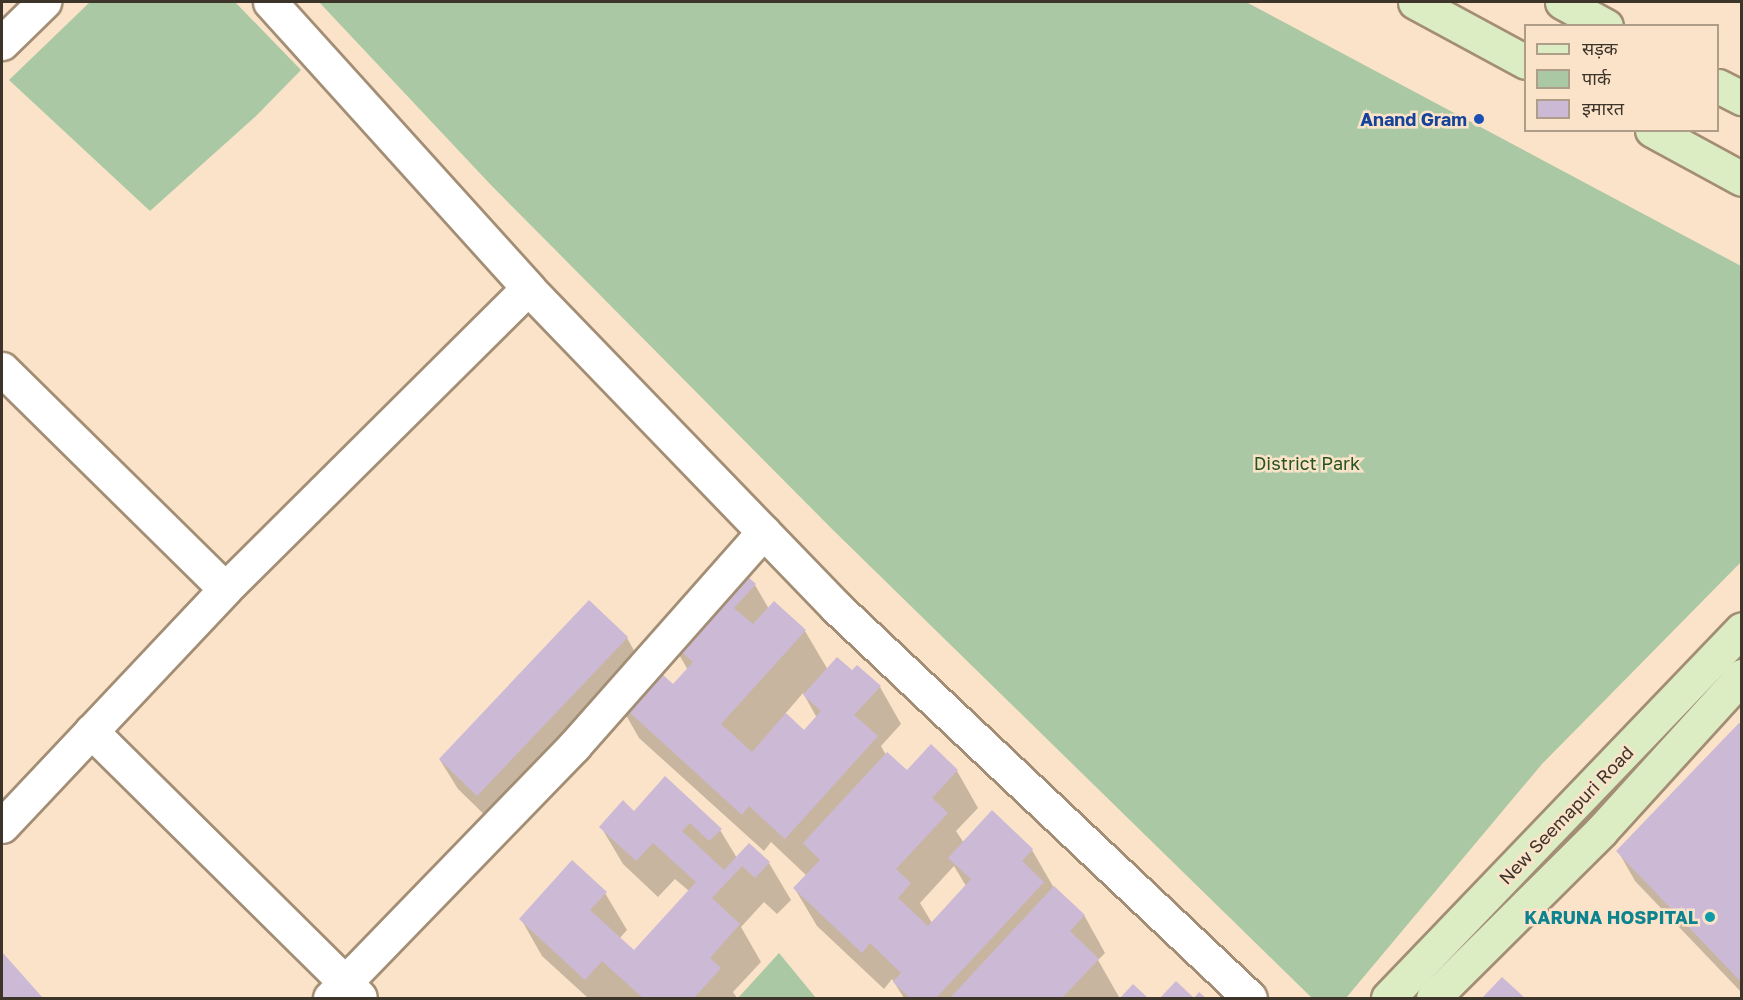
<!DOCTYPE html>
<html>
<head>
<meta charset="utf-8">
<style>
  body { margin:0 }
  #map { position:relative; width:1743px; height:1000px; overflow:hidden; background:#fae3c9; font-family:"Golos Text","Noto Sans Devanagari",sans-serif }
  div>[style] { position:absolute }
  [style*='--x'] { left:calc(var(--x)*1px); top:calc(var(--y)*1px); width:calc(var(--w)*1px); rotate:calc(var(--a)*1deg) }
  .green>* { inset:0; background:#aac8a4 }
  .shadow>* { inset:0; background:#0003 }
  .building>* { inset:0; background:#ccb9d5 }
  .roads { filter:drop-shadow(2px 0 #a38e75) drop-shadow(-2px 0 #a38e75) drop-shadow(0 2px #a38e75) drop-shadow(0 -2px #a38e75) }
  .street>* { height:33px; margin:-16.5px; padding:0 16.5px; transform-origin:16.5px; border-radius:16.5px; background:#fff }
  .secondary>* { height:33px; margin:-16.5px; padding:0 16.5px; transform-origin:16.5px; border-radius:16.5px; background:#dcedc4 }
  .dots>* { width:16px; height:16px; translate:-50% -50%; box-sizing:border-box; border:3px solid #fae3c9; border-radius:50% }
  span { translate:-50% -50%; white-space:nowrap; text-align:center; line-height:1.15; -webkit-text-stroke:5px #fae3c9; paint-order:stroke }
  .transit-label { font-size:18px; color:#164399; font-weight:700 }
  .right { translate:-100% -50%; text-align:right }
  .park-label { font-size:18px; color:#25541c }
  .street-label { font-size:18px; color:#3d342a }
  .culture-label { font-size:18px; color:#0d838f; font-weight:700 }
  .frame { position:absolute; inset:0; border:3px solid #3d342a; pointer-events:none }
  .legend { position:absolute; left:1524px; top:24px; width:195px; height:108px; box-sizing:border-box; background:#fae3c9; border:2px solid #ae9d89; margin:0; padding:8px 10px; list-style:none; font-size:18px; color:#3d342a }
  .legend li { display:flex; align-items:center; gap:12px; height:30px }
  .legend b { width:30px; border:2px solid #ae9d89 }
</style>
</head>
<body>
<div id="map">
  <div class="green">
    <i style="clip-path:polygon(90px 2px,235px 2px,301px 70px,257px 115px,150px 211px,9px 80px)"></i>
    <i style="clip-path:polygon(319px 2px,1246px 2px,1741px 266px,1741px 562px,1542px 764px,1346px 998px,1312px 998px,832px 529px,490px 184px)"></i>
    <i style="clip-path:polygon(779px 953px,816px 998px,738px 998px)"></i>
  </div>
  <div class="shadow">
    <i style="clip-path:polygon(evenodd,737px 569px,755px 585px,769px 609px,805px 631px,828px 670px,852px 672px,857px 667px,880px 687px,901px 724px,881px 746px,886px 755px,907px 772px,957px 771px,978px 808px,956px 831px,964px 843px,1032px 850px,1054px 888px,1084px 915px,1105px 953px,1098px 960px,1119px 997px,1118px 998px,904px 998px,892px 979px,884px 989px,817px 926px,795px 889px,807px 876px,771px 842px,764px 851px,639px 738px,618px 701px,495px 825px,458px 789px,440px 760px,589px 602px,627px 638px,645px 670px,673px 686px,688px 670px,671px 641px,737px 569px,803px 693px,817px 718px,805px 732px,785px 714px,803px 693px,737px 569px,954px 866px,966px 886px,932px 923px,920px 903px,954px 866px)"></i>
    <i style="clip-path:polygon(1742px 727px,1742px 993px,1635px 881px,1618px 851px)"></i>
    <i style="clip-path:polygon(666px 779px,720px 830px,737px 858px,769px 863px,791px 900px,777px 914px,764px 902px,741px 927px,761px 962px,733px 992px,737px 998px,588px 998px,542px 956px,521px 919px,605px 893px,627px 930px,619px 939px,634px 952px,689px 891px,675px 879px,658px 897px,623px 864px,601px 827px,634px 813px)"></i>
    <i style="clip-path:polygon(2px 954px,41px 998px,2px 998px)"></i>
    <i style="clip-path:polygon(1502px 979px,1523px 998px,1484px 998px)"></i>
  </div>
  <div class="building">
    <i style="clip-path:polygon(737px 567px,756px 584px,734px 608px,753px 624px,774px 601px,806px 630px,721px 724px,752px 752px,786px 713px,804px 730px,821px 711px,803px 695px,837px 657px,852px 670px,857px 665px,881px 686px,854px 715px,878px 736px,785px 839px,749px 806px,742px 815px,616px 700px,650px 663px,673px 684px,693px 662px,669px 641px)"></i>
    <i style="clip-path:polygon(589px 600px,628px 637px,477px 796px,439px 759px)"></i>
    <i style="clip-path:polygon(1739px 723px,1742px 725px,1742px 983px,1616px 851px)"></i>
    <i style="clip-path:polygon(931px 744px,958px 770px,932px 798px,948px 813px,896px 869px,911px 883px,898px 898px,928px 926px,971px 879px,948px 858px,992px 810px,1033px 849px,1022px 861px,1044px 882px,936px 998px,910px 998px,893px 982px,901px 973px,870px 943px,862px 953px,793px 888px,820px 860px,803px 843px,887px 752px,907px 770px)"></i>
    <i style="clip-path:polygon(665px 776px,722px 829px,709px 841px,690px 823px,682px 831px,724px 870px,749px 843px,770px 862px,755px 878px,742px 866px,712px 898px,740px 924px,710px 958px,721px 968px,694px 998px,643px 998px,602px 961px,585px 980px,519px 919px,572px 860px,607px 892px,590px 910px,634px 950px,696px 882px,653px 843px,636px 861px,599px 827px,623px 800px,634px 811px)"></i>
    <i style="clip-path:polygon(1054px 886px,1085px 915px,1070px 931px,1099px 959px,1062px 998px,954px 998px,951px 997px)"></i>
    <i style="clip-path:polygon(2px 952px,43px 998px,2px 998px)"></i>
    <i style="clip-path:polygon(1502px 977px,1525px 998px,1482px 998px)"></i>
    <i style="clip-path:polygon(1176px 981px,1194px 998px,1199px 992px,1206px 998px,1160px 998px)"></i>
    <i style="clip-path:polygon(1133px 984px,1148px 998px,1120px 998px)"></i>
  </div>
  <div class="roads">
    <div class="street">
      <i style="--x:270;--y:2;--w:385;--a:47.9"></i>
      <i style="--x:528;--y:288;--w:443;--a:46"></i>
      <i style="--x:836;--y:607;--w:569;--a:43.36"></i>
      <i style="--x:2;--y:43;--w:59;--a:-44.3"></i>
      <i style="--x:2;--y:369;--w:313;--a:44.6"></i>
      <i style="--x:91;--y:731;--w:378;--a:44.7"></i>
      <i style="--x:2;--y:826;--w:325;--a:-46.7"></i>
      <i style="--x:225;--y:589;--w:427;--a:-44.8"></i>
      <i style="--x:330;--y:998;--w:351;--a:-45.9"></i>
      <i style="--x:574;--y:746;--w:286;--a:-48.5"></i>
    </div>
    <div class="secondary">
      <i style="--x:1415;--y:2;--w:126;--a:28.4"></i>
      <i style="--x:1562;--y:2;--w:50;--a:28.6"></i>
      <i style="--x:1718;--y:86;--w:27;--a:27"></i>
      <i style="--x:1652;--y:130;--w:102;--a:28.6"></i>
      <i style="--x:1388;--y:998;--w:511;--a:-46.19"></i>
      <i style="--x:1433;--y:998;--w:237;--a:-44.8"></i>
      <i style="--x:1601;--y:831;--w:210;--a:-47.7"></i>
    </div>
  </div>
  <div class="dots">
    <i style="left:1479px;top:119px;background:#1a4fb4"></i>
    <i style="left:1710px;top:917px;background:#0f9aa8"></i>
  </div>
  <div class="transit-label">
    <span class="right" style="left:1467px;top:119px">Anand Gram</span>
  </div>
  <div class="park-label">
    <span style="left:1307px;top:463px">District Park</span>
  </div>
  <div class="street-label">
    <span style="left:1566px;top:815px;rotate:-46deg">New Seemapuri Road</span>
  </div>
  <div class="culture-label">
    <span class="right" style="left:1698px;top:917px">KARUNA HOSPITAL</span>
  </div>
  <div class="frame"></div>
  <ul class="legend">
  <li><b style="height:8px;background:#dcedc4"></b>सड़क</li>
  <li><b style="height:16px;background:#aac8a4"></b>पार्क</li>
  <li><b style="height:16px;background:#ccb9d5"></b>इमारत</li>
  </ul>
</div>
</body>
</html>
